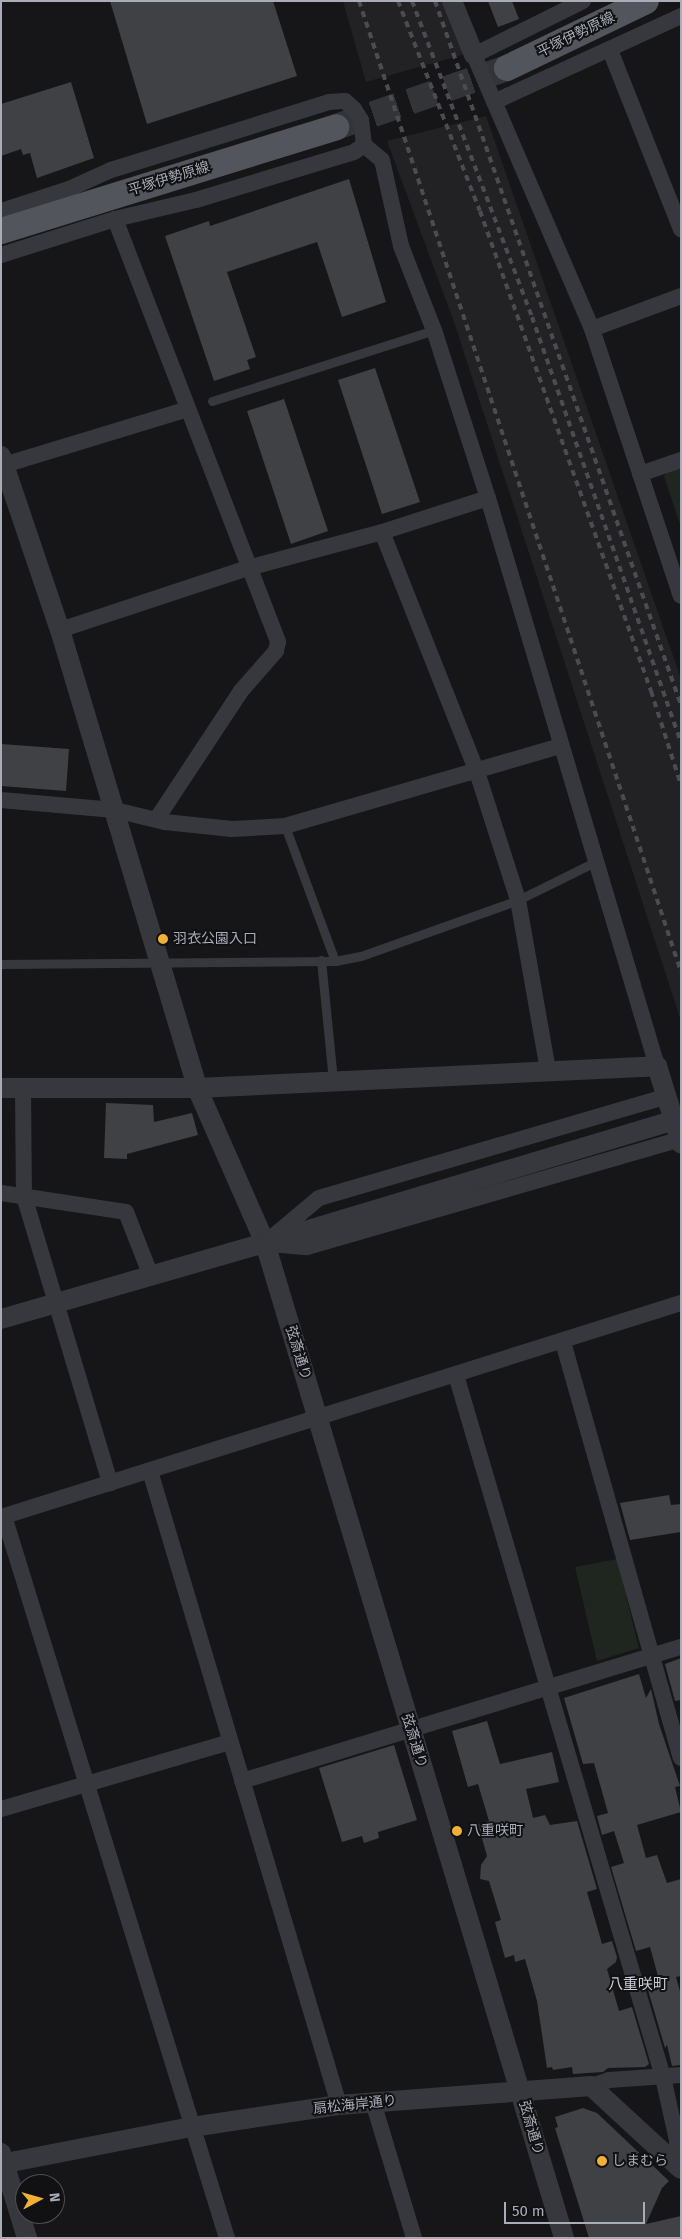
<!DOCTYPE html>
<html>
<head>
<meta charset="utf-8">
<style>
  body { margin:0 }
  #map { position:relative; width:682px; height:2239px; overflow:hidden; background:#161618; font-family:"Fira Sans","Noto Sans JP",sans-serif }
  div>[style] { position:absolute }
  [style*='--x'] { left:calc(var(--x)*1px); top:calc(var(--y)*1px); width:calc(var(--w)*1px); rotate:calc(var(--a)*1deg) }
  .built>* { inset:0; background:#222225 }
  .green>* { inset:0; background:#1e261f }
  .building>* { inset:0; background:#404145 }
  .primary-tunnel>* { height:26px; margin-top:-13px; transform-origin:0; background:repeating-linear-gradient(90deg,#333438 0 26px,transparent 0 39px) }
  .service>* { height:9px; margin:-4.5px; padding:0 4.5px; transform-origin:4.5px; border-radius:4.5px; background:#37383d }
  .minor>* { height:16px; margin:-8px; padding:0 8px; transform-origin:8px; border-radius:8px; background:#37383d }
  .tertiary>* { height:20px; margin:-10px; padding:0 10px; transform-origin:10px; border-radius:10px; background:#37383d }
  .primary>* { height:26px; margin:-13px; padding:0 13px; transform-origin:13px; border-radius:13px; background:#53555c }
  .rail>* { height:4px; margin-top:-2px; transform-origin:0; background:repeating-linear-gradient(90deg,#4a4c52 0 6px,transparent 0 11px) }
  .dots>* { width:14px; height:14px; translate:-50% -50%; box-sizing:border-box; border:2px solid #111113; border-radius:50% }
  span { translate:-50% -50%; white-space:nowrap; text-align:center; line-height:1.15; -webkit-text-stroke:4px #111113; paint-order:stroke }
  .street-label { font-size:14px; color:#a8adb8 }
  .poi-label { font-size:14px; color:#a8adb8 }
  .left { translate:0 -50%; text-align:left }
  .neighbourhood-label { font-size:15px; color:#c9ccd4 }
  .frame { position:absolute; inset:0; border:2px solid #a8adb8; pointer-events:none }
  .north { position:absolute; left:15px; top:2174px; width:50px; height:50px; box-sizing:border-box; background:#111113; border:1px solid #4d4f55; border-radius:50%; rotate:84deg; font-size:14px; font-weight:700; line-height:20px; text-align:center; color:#a8adb8 }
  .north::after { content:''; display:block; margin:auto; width:18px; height:22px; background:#f2b134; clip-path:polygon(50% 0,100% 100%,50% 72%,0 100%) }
  .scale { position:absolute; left:504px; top:2202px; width:141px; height:22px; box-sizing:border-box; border:2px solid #a8adb8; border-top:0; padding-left:6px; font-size:15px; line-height:18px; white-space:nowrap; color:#a8adb8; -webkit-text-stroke:4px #111113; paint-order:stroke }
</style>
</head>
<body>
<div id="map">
  <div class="built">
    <i style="clip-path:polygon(343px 1px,443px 1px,465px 54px,366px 82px)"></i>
    <i style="clip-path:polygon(486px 116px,681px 679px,681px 1021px,454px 322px,387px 141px)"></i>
  </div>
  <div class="green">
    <i style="clip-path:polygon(681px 467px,681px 527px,664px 476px,666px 473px)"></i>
    <i style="clip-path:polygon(617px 1559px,639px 1648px,597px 1661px,575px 1567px)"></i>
  </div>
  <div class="building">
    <i style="clip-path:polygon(110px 1px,273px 1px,297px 76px,147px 124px)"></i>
    <i style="clip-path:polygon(488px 1px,512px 1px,519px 19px,498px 27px)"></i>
    <i style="clip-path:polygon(71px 82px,94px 158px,37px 178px,30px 153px,23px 155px,21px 149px,1px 156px,1px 104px)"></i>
    <i style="clip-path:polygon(349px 179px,386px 302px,342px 317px,317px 242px,227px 272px,256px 357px,247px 360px,250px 369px,214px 381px,165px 236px,209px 221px,210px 226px)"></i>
    <i style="clip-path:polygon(375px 368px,420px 502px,382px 514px,338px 380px)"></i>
    <i style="clip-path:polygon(284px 399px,328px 531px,291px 544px,247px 411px)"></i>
    <i style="clip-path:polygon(1px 744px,69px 749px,66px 791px,1px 786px)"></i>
    <i style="clip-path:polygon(106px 1103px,153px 1105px,154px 1122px,192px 1113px,198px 1135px,127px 1154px,127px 1159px,104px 1158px)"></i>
    <i style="clip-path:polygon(669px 1495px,671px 1505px,681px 1504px,681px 1532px,630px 1540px,620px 1503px)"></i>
    <i style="clip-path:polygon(681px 1658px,681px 1700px,675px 1701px,665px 1664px)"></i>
    <i style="clip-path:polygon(639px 1674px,646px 1698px,651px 1689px,659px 1724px,680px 1786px,675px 1787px,681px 1812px,637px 1825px,646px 1858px,657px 1855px,667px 1883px,681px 1879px,681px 1976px,676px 1977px,681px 1995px,681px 2065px,672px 2066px,667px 2045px,665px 2048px,648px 1990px,661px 1987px,650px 1947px,636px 1951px,611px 1867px,624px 1863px,614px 1831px,602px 1835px,597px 1816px,608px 1813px,594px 1763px,583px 1764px,564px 1698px)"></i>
    <i style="clip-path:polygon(487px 1721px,500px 1764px,552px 1752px,559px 1782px,526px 1789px,533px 1818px,545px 1815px,550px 1825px,577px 1821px,597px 1889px,587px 1892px,592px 1909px,602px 1944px,612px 1941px,617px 1957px,616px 1962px,607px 1969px,619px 2011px,632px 2007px,649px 2064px,645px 2067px,608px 2068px,603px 2072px,573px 2074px,572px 2067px,553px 2070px,552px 2067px,547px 2068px,537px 2001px,525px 1959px,515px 1962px,514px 1955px,505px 1958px,495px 1922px,501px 1920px,489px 1881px,480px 1879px,481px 1865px,487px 1856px,478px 1824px,489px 1821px,478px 1784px,468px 1787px,452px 1731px)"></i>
    <i style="clip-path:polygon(394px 1745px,417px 1820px,378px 1832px,379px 1838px,364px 1843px,362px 1836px,342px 1842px,319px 1768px)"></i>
    <i style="clip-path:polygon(583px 2108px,597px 2113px,669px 2181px,662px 2188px,646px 2224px,681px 2216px,681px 2238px,589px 2238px,555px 2128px,558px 2127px,555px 2117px)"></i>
  </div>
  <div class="primary-tunnel">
    <i style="--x:336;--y:127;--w:181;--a:-19"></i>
  </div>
  <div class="service">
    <i style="--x:212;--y:401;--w:233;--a:-17.7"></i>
    <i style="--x:285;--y:826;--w:144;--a:69.7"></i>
    <i style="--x:321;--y:960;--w:122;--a:84.3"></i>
    <i style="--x:1;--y:964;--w:334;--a:-0.5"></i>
    <i style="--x:335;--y:961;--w:26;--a:-11"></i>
    <i style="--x:361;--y:956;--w:167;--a:-19.6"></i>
    <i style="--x:518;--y:900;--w:86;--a:-26.3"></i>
  </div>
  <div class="minor">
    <i style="--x:583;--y:1;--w:122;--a:153.6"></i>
    <i style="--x:474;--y:55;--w:298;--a:66.7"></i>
    <i style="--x:592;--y:329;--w:281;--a:71.6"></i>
    <i style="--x:610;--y:50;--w:193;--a:68.4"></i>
    <i style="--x:494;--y:102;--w:206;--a:-24.7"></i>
    <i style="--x:1;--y:211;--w:71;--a:-17.9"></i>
    <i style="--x:69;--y:189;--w:46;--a:-24.3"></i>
    <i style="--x:111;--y:170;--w:228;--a:-17.3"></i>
    <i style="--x:329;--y:102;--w:16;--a:-4"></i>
    <i style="--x:345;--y:101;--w:12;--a:42"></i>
    <i style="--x:354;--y:109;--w:13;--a:58"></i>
    <i style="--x:361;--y:120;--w:25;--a:83"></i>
    <i style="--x:364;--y:145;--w:23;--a:40"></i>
    <i style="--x:382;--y:160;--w:88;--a:77.5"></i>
    <i style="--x:401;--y:246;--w:90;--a:68.6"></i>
    <i style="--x:434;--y:330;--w:176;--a:72.2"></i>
    <i style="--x:488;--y:498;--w:593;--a:73.43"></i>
    <i style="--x:115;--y:219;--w:453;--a:68.9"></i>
    <i style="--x:278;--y:642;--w:9;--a:103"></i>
    <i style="--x:276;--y:651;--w:53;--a:131.2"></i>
    <i style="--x:241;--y:691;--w:154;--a:123.4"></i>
    <i style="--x:1;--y:255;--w:120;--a:-17.5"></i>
    <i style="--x:115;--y:219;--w:83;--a:-13.2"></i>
    <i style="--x:196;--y:200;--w:165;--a:-16.9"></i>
    <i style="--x:354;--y:152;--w:12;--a:-35"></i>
    <i style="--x:592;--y:329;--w:95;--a:-20.3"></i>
    <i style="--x:4;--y:465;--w:192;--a:-16.9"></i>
    <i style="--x:640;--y:474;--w:43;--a:-18.9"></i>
    <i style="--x:382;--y:532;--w:258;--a:68.4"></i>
    <i style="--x:477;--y:772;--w:134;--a:72.2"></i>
    <i style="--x:518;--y:900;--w:174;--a:80"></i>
    <i style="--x:60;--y:630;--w:198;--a:-18.3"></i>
    <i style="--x:248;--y:568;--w:139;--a:-15"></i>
    <i style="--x:382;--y:532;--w:111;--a:-17.8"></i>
    <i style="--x:1;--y:800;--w:114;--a:5"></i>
    <i style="--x:115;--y:810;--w:51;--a:13.5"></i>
    <i style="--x:165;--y:822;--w:67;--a:6"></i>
    <i style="--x:232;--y:829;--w:53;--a:-3.2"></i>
    <i style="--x:285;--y:826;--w:287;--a:-16.2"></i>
    <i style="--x:23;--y:1087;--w:109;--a:89.5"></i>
    <i style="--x:24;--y:1196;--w:300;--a:73.3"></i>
    <i style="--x:1;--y:1193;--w:126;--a:8.6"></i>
    <i style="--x:126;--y:1212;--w:69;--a:68.7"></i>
    <i style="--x:269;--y:1240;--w:65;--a:-40"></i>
    <i style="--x:319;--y:1198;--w:363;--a:-16.3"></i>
    <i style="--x:270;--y:1244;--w:37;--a:5"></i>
    <i style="--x:307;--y:1247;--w:388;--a:-16.1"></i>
    <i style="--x:563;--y:1342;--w:432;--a:74.2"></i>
    <i style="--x:456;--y:1375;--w:732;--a:73.57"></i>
    <i style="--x:663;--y:2077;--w:65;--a:77.5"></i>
    <i style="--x:677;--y:2140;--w:26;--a:88"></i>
    <i style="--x:150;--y:1471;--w:662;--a:73.4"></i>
    <i style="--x:4;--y:1516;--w:756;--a:72.84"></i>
    <i style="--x:1;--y:1517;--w:713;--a:-17.47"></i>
    <i style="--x:242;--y:1781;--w:459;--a:-17"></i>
    <i style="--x:1;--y:1809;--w:239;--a:-16.3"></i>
    <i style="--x:591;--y:2086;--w:19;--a:-18"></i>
    <i style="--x:609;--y:2080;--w:72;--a:-4"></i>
    <i style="--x:373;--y:2102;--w:142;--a:73.2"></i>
  </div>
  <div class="tertiary">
    <i style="--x:452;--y:1;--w:58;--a:67.8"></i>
    <i style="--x:1;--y:456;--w:184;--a:71.3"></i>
    <i style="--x:60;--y:630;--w:478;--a:73.3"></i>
    <i style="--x:197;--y:1088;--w:169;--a:66.3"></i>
    <i style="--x:265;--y:1243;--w:1039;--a:73.27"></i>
    <i style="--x:1;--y:1088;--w:196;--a:0"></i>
    <i style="--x:197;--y:1088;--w:461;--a:-2.7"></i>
    <i style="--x:657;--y:1066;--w:81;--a:72.7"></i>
    <i style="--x:1;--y:1319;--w:275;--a:-16.1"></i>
    <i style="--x:265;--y:1243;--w:434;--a:-16.7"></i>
    <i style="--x:1;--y:2153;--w:89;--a:73"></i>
    <i style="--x:1;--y:2164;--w:195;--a:-11"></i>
    <i style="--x:192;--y:2127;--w:149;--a:-8.5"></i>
    <i style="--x:339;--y:2105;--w:253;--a:-4.3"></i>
    <i style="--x:591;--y:2086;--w:122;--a:42.7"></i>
  </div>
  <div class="primary">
    <i style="--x:507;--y:68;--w:154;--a:-25.7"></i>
    <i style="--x:1;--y:231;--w:351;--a:-17.2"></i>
  </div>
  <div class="rail">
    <i style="--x:359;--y:1;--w:1023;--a:71.65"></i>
    <i style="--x:398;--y:1;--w:225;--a:68.7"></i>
    <i style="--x:480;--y:211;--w:510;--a:70.39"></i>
    <i style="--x:651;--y:691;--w:99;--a:72.3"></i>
    <i style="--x:412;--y:1;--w:338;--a:69.2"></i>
    <i style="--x:532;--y:317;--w:451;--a:70.7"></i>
    <i style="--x:435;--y:1;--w:746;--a:70.74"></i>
  </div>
  <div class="dots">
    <i style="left:163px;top:939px;background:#f2b134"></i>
    <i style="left:457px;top:1831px;background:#f2b134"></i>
    <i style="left:602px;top:2161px;background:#f2b134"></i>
  </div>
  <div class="street-label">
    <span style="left:576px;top:35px;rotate:-26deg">平塚伊勢原線</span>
    <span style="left:169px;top:179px;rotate:-17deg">平塚伊勢原線</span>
    <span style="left:298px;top:1353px;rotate:73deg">弦斎通り</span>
    <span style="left:414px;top:1741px;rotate:73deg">弦斎通り</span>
    <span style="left:355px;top:2105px;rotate:-6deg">扇松海岸通り</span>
    <span style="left:531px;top:2128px;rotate:74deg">弦斎通り</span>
  </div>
  <div class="poi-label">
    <span class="left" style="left:173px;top:939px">羽衣公園入口</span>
    <span class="left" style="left:467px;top:1831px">八重咲町</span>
    <span class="left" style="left:612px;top:2161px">しまむら</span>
  </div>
  <div class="neighbourhood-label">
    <span style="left:638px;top:1985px">八重咲町</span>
  </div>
  <div class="frame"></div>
  <div class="north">N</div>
  <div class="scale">50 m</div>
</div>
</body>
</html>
